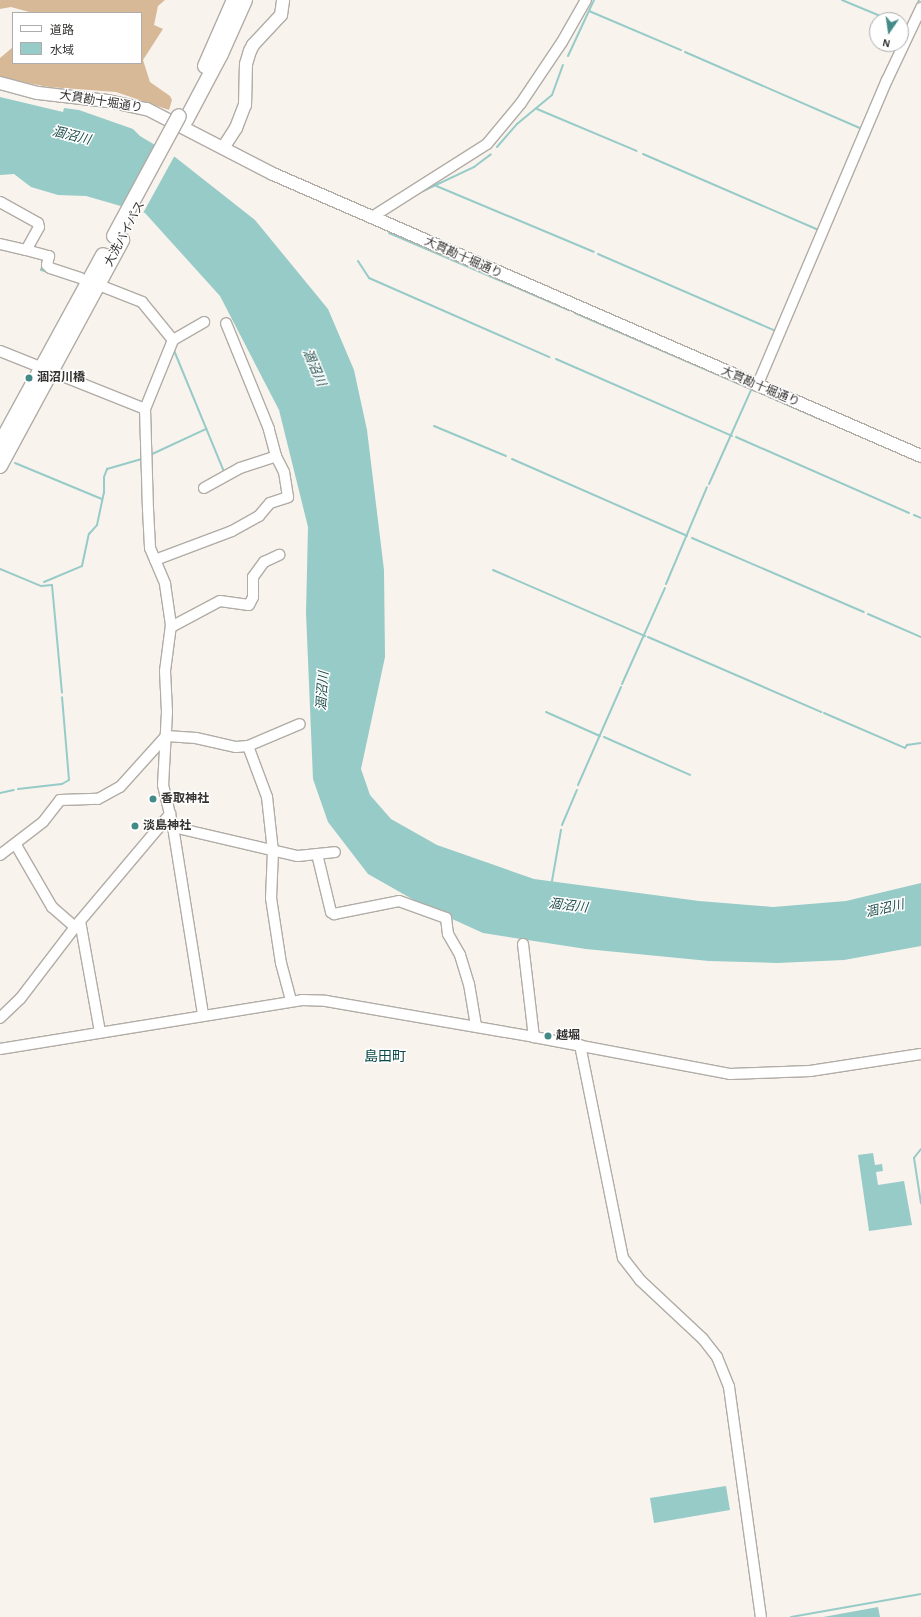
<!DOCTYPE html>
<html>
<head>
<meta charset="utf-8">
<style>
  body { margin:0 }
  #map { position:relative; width:921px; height:1617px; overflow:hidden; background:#f9f3ed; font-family:"Alegreya Sans","Noto Sans JP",sans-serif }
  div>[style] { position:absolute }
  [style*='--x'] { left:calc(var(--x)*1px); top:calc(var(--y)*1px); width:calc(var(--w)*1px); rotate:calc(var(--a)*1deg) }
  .forest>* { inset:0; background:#d7b998 }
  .water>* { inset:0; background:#96cbc8 }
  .pier>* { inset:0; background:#f9f3ed }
  .stream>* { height:2px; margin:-1px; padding:0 1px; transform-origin:1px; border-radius:1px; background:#96cbc8 }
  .roads { filter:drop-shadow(1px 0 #b1aca6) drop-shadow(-1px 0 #b1aca6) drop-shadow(0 1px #b1aca6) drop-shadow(0 -1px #b1aca6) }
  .minor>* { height:10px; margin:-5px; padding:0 5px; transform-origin:5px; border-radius:5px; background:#fff }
  .major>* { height:12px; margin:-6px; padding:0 6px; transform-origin:6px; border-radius:6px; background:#fff }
  .highway>* { height:14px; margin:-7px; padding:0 7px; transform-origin:7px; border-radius:7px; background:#fff }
  .bridges { filter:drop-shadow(1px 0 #b1aca6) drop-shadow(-1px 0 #b1aca6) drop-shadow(0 1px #b1aca6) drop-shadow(0 -1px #b1aca6) }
  .highway-bridge>* { height:14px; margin:-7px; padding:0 7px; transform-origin:7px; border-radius:7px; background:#fff }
  .dots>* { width:11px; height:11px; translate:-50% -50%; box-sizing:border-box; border:2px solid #fff; border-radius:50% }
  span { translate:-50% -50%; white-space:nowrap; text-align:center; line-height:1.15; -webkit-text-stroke:3px #fff; paint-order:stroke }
  .street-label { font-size:12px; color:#353331 }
  .poi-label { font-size:12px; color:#353331; font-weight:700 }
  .left { translate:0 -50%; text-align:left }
  .water-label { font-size:13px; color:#1d4d4b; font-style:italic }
  .quarter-label { font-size:14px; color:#094947 }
  .legend { position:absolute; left:12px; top:12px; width:130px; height:52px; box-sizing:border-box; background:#fff; border:1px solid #aeadad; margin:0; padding:5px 7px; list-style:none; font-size:12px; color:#353331 }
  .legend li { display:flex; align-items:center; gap:8px; height:20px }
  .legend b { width:20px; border:1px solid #aeadad }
  .north { position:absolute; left:869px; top:12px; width:40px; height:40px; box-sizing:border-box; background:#fff; border:1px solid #aeadad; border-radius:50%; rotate:193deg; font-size:11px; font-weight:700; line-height:16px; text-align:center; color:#353331 }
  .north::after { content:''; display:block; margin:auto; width:14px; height:18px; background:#448b88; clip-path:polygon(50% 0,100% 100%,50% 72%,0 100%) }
</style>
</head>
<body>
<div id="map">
  <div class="forest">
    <i style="clip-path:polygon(0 0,165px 0,158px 6px,154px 25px,163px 29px,143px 60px,150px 82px,170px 96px,172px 100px,169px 110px,116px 92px,49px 87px,0 78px,0 58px,13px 47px,13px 63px,141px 63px,141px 13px,33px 13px,11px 7px,0 9px)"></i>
  </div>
  <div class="water">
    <i style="clip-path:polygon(0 97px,63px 112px,64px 108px,79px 110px,133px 129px,140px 136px,175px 157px,255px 220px,328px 309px,354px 370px,367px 430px,384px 570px,385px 657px,361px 769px,370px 795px,391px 819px,437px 845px,534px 879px,699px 901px,773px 907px,846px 901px,921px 883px,921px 946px,844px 960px,777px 963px,709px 961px,586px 949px,483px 933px,428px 908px,368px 874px,328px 822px,313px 779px,306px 613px,308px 527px,279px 410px,220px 296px,145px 213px,86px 196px,58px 195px,31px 187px,14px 174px,0 175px)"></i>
    <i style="clip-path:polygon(873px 1153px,875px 1165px,882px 1164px,883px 1171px,876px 1172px,878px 1185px,904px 1181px,912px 1225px,869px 1231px,858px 1155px)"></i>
    <i style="clip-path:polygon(726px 1486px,730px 1510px,654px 1523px,650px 1498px)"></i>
    <i style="clip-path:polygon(878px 1607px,880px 1617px,823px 1617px)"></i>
  </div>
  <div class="pier">
    <i style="clip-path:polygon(157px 142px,175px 155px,142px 215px,120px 209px)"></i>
  </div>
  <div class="stream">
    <i style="--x:842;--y:0;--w:52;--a:22.6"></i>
    <i style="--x:917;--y:6;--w:6;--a:-72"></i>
    <i style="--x:589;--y:11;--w:100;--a:23"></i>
    <i style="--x:901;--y:25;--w:6;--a:18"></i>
    <i style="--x:685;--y:52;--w:193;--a:23.5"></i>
    <i style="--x:568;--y:56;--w:62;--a:-65.1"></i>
    <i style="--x:537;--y:109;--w:108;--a:22.8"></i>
    <i style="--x:497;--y:147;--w:30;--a:-49"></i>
    <i style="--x:517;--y:124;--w:45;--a:-39.6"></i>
    <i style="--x:552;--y:95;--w:32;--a:-70"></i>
    <i style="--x:643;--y:154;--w:192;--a:23.4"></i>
    <i style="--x:434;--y:185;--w:173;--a:22.7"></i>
    <i style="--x:421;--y:192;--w:59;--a:-25.3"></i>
    <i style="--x:474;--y:167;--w:21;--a:-37"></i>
    <i style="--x:389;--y:233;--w:196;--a:23.2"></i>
    <i style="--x:17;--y:253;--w:9;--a:13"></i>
    <i style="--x:598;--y:254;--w:194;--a:23.4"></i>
    <i style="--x:358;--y:261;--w:20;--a:57"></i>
    <i style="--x:369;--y:278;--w:197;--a:23.7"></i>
    <i style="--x:43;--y:264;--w:6;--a:108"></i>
    <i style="--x:41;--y:270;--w:8;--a:14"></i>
    <i style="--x:575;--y:313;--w:194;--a:23.4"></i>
    <i style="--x:173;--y:348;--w:134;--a:67.6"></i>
    <i style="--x:556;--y:359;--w:192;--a:23.6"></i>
    <i style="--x:756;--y:391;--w:74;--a:23.8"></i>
    <i style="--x:434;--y:426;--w:78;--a:22.6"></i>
    <i style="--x:736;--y:437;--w:189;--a:23.7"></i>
    <i style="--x:150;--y:455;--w:62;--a:-24.9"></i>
    <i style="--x:512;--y:459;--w:191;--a:23.7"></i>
    <i style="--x:15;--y:463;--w:94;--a:22.5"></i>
    <i style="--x:709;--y:484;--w:105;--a:-65.9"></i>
    <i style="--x:914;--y:515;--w:8;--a:23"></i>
    <i style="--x:692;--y:538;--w:187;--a:23.3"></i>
    <i style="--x:0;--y:569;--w:44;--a:22.5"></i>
    <i style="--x:41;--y:586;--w:11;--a:-5"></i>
    <i style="--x:52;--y:585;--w:108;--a:84.7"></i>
    <i style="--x:493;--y:570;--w:166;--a:23.5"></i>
    <i style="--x:44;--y:582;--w:41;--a:-22.8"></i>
    <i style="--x:82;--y:566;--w:33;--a:-78"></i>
    <i style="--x:89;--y:534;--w:12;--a:-48"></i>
    <i style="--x:97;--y:525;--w:33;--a:-78"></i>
    <i style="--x:104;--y:493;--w:16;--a:-90"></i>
    <i style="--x:104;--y:477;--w:9;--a:-69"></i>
    <i style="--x:107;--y:469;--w:36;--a:-16"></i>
    <i style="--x:666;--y:584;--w:105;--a:-67.1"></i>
    <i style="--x:868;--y:614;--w:58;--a:23.5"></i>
    <i style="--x:648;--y:637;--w:189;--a:23.4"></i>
    <i style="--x:622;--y:684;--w:105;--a:-65.9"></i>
    <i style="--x:546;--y:712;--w:59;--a:24"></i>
    <i style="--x:824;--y:713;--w:88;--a:23.4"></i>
    <i style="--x:905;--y:748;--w:4;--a:-56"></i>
    <i style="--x:907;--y:745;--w:14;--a:-8"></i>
    <i style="--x:604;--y:737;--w:94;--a:23.8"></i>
    <i style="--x:578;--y:785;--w:107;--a:-66.3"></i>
    <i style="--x:18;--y:789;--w:44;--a:-6.5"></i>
    <i style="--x:62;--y:784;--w:8;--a:-30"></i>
    <i style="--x:69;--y:780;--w:83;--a:-94.8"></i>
    <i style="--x:0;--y:793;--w:14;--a:-12"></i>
    <i style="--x:562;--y:825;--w:38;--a:-67"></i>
    <i style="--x:552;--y:881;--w:52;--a:-80"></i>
    <i style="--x:921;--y:1149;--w:11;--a:128"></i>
    <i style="--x:914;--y:1158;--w:46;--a:81.2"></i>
    <i style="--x:791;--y:1617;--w:132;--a:-10"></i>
  </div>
  <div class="roads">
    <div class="minor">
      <i style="--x:0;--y:202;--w:43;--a:28.9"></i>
      <i style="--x:38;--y:223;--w:4;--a:76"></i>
      <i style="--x:39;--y:227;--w:26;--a:119"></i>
      <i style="--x:26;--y:250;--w:24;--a:15"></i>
      <i style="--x:49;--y:256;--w:9;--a:103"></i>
      <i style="--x:47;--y:265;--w:4;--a:45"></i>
      <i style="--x:50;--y:268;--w:32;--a:18"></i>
      <i style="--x:372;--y:217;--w:136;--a:-32.4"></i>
      <i style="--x:487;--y:144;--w:53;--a:-50.3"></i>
      <i style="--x:521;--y:103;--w:73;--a:-56.1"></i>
      <i style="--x:562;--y:42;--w:48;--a:-60.3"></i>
      <i style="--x:0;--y:244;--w:27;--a:13"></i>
      <i style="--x:104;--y:287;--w:41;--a:21.5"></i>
      <i style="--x:142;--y:302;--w:49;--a:50.8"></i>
      <i style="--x:173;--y:340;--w:36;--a:-30"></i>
      <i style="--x:173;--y:340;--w:74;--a:112.1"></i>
      <i style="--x:145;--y:409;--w:100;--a:88.3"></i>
      <i style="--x:148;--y:509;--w:39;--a:87"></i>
      <i style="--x:150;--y:548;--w:39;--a:67"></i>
      <i style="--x:165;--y:584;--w:41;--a:81.7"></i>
      <i style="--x:171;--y:625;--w:46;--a:97.4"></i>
      <i style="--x:165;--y:671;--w:41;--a:87.2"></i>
      <i style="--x:167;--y:712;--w:73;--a:93.1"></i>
      <i style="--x:163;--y:785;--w:43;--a:76.6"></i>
      <i style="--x:173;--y:827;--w:189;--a:80.9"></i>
      <i style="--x:0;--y:351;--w:156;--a:21.8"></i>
      <i style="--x:757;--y:386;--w:332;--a:-67"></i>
      <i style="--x:887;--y:80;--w:80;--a:-64.7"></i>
      <i style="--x:204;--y:488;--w:41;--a:-29.1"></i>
      <i style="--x:240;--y:468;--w:38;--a:-18"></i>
      <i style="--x:155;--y:560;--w:82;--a:-20.6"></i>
      <i style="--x:232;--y:531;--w:31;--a:-29"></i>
      <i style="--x:259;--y:516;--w:17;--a:-50"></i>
      <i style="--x:270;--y:503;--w:19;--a:-18"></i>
      <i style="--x:288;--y:497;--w:25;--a:-99"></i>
      <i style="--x:284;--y:472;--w:18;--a:-117"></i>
      <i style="--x:276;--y:456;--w:28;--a:-105"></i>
      <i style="--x:269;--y:429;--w:114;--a:-112.1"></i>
      <i style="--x:171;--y:627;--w:55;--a:-28"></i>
      <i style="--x:220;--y:601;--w:29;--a:8"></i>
      <i style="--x:249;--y:605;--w:9;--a:-63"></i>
      <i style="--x:253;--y:597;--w:20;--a:-90"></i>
      <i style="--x:253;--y:577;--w:19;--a:-54"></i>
      <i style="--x:264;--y:562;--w:17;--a:-25"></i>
      <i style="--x:248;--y:746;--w:54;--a:69.6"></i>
      <i style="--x:267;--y:797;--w:54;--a:83.7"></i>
      <i style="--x:273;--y:851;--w:47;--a:92.4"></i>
      <i style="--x:271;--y:898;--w:66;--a:81.3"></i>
      <i style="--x:281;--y:963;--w:38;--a:75"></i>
      <i style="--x:173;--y:827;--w:128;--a:13.1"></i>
      <i style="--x:298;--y:856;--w:37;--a:-6"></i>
      <i style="--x:16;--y:845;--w:72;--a:59.9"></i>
      <i style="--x:52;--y:907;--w:30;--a:41"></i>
      <i style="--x:317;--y:854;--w:60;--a:76.4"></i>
      <i style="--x:331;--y:912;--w:4;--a:34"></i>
      <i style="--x:334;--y:914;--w:66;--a:-11.3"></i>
      <i style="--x:399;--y:901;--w:50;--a:19.9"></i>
      <i style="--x:446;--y:918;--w:16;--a:83"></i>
      <i style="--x:448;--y:934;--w:24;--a:60"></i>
      <i style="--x:460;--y:955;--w:30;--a:73"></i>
      <i style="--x:469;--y:984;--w:43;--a:80.5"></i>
      <i style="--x:0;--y:855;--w:54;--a:-37.5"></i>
      <i style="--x:43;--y:822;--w:28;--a:-52"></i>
      <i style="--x:60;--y:800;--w:38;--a:-2"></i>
      <i style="--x:98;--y:799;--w:25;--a:-29"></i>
      <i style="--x:120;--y:787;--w:69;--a:-48"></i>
      <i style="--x:166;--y:736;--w:30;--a:4"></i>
      <i style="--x:196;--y:738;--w:41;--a:12.7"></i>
      <i style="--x:236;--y:747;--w:12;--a:-5"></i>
      <i style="--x:248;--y:746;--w:56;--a:-22.9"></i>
      <i style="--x:80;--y:921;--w:113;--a:79.8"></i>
      <i style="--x:523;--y:944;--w:94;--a:83.3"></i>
      <i style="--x:0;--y:1018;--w:28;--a:-44"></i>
      <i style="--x:20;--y:999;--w:91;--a:-52.6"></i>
      <i style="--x:75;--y:927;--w:148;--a:-49.9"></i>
      <i style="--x:580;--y:1045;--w:217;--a:78.6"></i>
      <i style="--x:623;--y:1258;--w:28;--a:52"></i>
      <i style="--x:640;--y:1280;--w:86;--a:43.1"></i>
      <i style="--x:703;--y:1339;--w:23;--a:52"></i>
      <i style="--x:717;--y:1357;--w:32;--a:68"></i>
      <i style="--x:729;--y:1387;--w:232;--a:82.1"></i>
      <i style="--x:0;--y:1049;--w:306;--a:-9.2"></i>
      <i style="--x:302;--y:1000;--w:24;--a:2"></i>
      <i style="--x:326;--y:1001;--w:211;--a:9.8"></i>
      <i style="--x:534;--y:1037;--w:199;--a:10.7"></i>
      <i style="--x:730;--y:1074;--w:80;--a:-2.1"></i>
      <i style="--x:810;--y:1071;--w:112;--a:-8.7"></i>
    </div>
    <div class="major">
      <i style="--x:0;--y:83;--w:39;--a:15"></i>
      <i style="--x:38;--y:93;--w:70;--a:6.5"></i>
      <i style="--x:108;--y:101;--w:40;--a:12"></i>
      <i style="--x:147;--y:109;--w:142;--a:27.3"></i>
      <i style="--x:273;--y:174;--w:707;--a:23.52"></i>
      <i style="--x:223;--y:148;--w:24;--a:-57"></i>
      <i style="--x:236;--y:128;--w:25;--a:-69"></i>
      <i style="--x:245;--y:105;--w:41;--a:-88.6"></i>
      <i style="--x:246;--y:64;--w:14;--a:-73"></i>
      <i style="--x:250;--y:51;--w:7;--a:-63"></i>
      <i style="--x:253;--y:45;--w:41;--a:-47"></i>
      <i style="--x:281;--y:15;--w:15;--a:-82"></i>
    </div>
    <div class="highway">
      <i style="--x:205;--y:66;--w:72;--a:-66.3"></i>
      <i style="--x:186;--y:120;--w:75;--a:-62.1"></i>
      <i style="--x:221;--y:54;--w:59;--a:-66"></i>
      <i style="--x:0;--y:444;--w:215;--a:-61.4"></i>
      <i style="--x:0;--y:466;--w:257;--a:-61.6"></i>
    </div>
  </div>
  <div class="bridges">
    <div class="highway-bridge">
      <i style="--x:114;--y:236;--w:136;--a:-61.6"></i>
    </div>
  </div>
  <div class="dots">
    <i style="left:29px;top:378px;background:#448b88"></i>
    <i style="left:153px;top:799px;background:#448b88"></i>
    <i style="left:135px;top:826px;background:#448b88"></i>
    <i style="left:548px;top:1036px;background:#448b88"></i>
  </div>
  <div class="street-label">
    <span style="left:101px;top:102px;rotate:9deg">大貫勘十堀通り</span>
    <span style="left:125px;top:234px;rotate:-62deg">大洗バイパス</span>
    <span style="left:463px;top:258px;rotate:24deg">大貫勘十堀通り</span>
    <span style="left:760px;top:387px;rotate:23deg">大貫勘十堀通り</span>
  </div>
  <div class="poi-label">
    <span class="left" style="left:37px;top:378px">涸沼川橋</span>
    <span class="left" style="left:161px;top:799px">香取神社</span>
    <span class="left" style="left:143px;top:826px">淡島神社</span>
    <span class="left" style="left:556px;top:1036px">越堀</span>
  </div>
  <div class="water-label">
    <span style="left:71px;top:137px;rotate:14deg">涸沼川</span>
    <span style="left:313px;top:368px;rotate:67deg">涸沼川</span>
    <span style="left:324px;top:691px;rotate:-86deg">涸沼川</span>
    <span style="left:568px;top:907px;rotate:7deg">涸沼川</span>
    <span style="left:885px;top:910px;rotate:-13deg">涸沼川</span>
  </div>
  <div class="quarter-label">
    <span style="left:385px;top:1057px">島田町</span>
  </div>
  <ul class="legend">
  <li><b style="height:5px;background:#fff"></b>道路</li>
  <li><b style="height:11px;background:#96cbc8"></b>水域</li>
  </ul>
  <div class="north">N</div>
</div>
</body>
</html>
